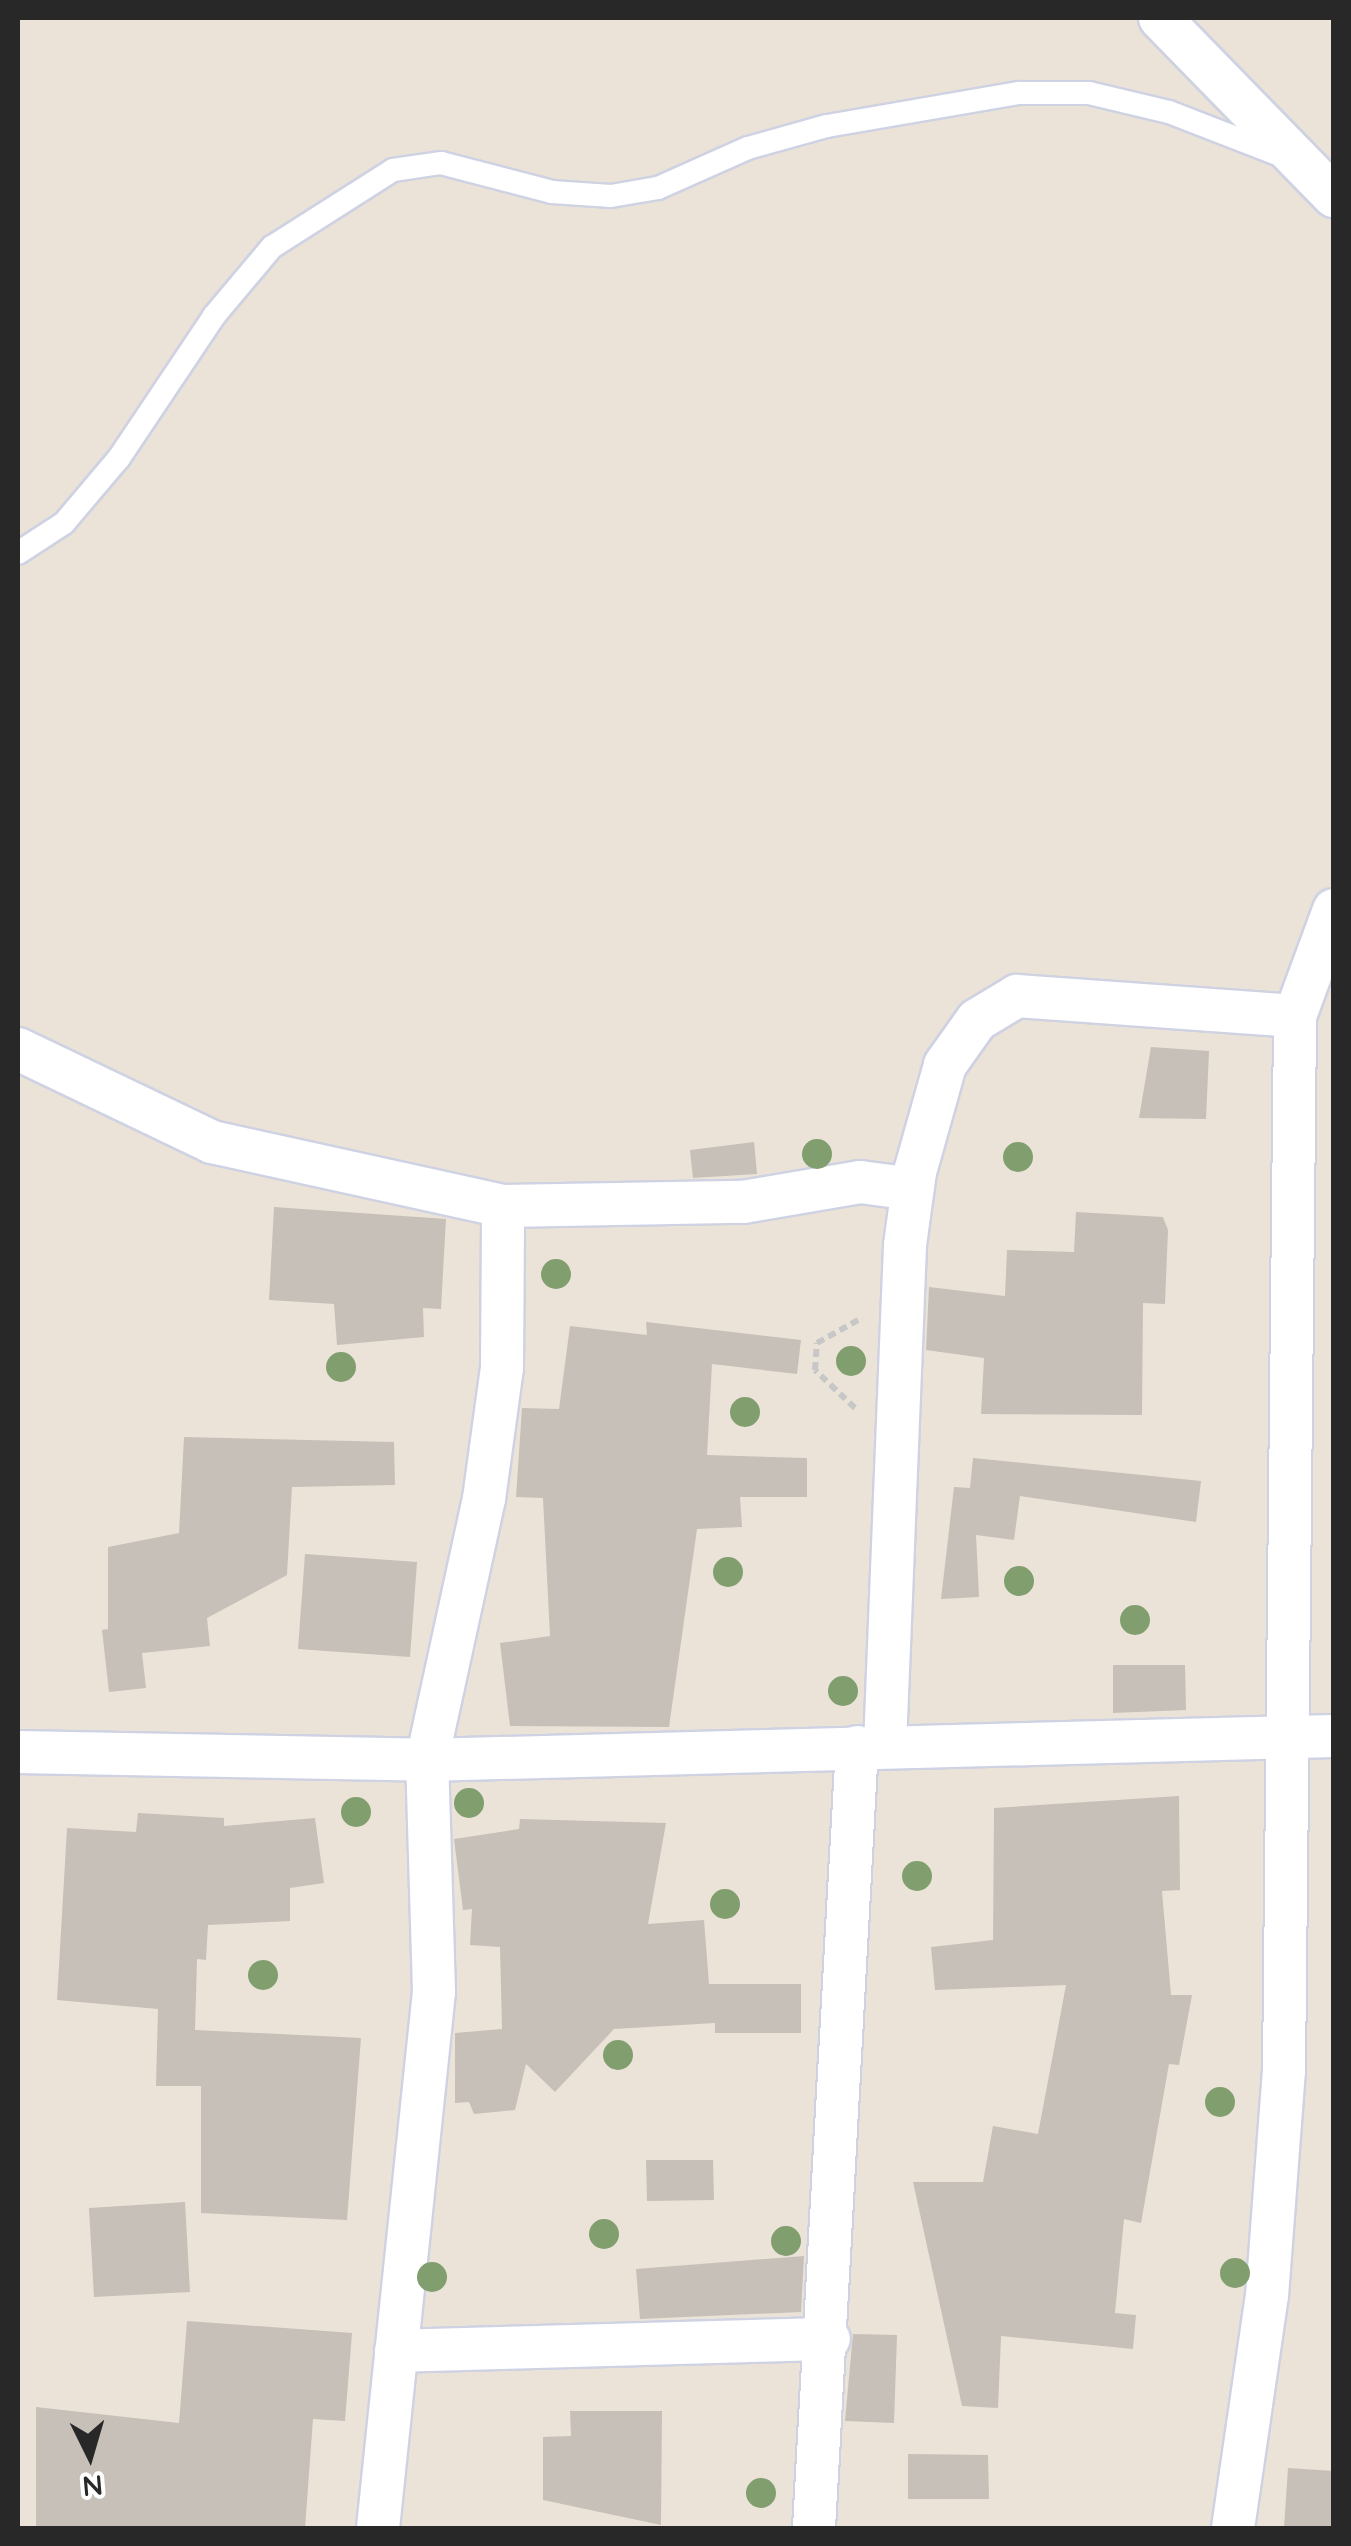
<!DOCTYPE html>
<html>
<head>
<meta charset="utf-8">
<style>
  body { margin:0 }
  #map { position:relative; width:1351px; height:2546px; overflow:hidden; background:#ebe3d8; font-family:Quicksand,sans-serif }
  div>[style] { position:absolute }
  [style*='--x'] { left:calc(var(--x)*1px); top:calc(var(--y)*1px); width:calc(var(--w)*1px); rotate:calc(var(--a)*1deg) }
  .building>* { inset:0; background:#c6c0b8 }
  .path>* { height:6px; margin-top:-3px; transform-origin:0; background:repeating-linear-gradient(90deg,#c7c7c7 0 8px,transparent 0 13px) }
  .roads { filter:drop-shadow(2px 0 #ced2e2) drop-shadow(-2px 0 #ced2e2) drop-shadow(0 2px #ced2e2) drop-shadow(0 -2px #ced2e2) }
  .service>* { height:22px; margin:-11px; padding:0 11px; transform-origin:11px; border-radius:11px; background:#fff }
  .minor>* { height:42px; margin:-21px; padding:0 21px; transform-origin:21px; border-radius:21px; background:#fff }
  .trees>* { width:30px; height:30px; margin:-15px; border-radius:50%; background:#809e6e }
  span { translate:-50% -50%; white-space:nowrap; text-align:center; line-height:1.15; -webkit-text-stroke:9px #fff; paint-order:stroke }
  .frame { position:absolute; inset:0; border:20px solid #282828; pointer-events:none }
  .north { position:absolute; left:40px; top:2406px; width:100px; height:100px; -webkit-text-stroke:8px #fff; paint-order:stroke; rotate:175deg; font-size:28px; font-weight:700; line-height:40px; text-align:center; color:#282828 }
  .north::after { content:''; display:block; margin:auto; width:35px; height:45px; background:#282828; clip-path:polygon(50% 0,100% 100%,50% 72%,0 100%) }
</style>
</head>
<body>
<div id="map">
  <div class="building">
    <i style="clip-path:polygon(1151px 1047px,1209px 1051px,1206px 1119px,1139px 1118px)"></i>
    <i style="clip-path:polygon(754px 1142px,757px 1174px,693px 1178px,690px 1150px)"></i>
    <i style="clip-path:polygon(274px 1207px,446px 1219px,441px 1309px,423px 1308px,424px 1337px,337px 1345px,334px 1304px,269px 1300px)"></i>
    <i style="clip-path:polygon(1076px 1212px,1163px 1217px,1168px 1230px,1165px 1304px,1143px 1303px,1142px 1415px,981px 1414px,984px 1358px,926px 1350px,929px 1287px,1005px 1296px,1007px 1250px,1074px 1252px)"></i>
    <i style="clip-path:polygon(646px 1322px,801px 1340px,797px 1374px,712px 1364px,707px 1455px,807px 1458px,807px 1497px,740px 1497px,742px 1527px,697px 1529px,669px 1727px,510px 1726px,500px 1643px,550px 1636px,543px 1498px,516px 1497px,522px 1408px,559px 1409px,570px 1326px,647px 1335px)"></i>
    <i style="clip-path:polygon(184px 1437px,394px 1442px,395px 1485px,292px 1487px,287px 1575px,207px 1618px,210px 1646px,142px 1653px,146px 1688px,109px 1692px,102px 1630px,108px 1629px,108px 1547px,179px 1533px)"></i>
    <i style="clip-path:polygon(973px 1458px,1201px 1481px,1196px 1522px,1020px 1496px,1014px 1540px,976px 1535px,979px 1597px,941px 1599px,954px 1487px,970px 1488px)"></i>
    <i style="clip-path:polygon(305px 1554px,417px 1562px,410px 1657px,298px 1649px)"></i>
    <i style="clip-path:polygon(1113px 1665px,1185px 1665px,1186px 1710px,1113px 1713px)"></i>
    <i style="clip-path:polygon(1179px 1796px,1180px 1890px,1162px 1891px,1171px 1995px,1192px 1995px,1179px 2065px,1169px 2064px,1141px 2223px,1124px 2219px,1115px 2313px,1136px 2315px,1133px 2349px,1001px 2336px,998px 2408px,962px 2406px,913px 2182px,983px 2182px,993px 2126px,1038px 2134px,1066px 1985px,935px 1990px,931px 1947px,993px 1940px,994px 1808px)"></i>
    <i style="clip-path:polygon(138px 1813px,224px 1818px,224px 1826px,315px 1818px,324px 1883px,290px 1888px,290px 1921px,208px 1925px,206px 1960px,197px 1959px,195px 2030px,361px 2038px,347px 2220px,201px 2213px,201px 2086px,156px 2086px,158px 2009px,57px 2000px,67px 1828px,136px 1832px)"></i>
    <i style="clip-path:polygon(520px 1819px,666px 1823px,648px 1924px,704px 1920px,709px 1984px,801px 1984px,801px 2033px,715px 2033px,715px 2023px,614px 2029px,555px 2092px,526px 2064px,515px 2110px,474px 2114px,469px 2102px,455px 2103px,455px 2033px,502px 2029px,500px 1947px,470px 1945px,472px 1909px,463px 1910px,454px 1839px,519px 1829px)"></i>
    <i style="clip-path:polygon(646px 2160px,713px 2160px,714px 2200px,647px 2201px)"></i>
    <i style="clip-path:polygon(185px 2202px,190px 2292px,94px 2297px,89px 2208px)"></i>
    <i style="clip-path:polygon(804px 2256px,801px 2312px,640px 2319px,636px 2269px)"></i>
    <i style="clip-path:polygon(187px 2321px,352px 2333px,345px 2421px,313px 2419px,305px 2528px,36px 2528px,36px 2407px,179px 2423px)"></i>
    <i style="clip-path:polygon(853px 2334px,897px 2335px,894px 2423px,845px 2421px)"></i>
    <i style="clip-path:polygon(570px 2411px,662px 2411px,661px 2525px,543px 2500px,543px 2437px,571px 2436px)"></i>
    <i style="clip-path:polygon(908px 2454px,988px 2455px,989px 2499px,908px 2499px)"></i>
    <i style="clip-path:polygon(1288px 2468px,1334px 2471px,1334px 2528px,1284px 2528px)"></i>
  </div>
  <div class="path">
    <i style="--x:855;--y:1408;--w:55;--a:-136.5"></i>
    <i style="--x:815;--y:1370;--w:27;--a:-86"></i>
    <i style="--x:817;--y:1343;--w:49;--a:-29.2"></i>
  </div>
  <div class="roads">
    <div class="service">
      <i style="--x:18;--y:553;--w:55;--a:-33.1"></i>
      <i style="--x:64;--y:523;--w:85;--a:-49.8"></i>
      <i style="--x:119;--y:458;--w:171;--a:-56.2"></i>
      <i style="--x:214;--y:316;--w:90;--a:-50"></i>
      <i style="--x:272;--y:247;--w:143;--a:-32.5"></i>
      <i style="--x:393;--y:170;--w:49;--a:-8.3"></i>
      <i style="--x:441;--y:163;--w:115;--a:14.6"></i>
      <i style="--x:552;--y:192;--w:59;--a:3.9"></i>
      <i style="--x:611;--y:196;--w:48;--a:-9.7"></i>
      <i style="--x:658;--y:188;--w:98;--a:-24"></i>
      <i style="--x:748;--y:148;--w:82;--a:-15.6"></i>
      <i style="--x:827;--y:126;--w:195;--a:-9.8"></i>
      <i style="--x:1019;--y:93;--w:70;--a:0"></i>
      <i style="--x:1089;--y:93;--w:82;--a:13.4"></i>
      <i style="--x:1169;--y:112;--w:119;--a:21.2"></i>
    </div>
    <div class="minor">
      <i style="--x:1160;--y:18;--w:249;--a:45.7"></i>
      <i style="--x:18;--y:1049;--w:215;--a:25.6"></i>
      <i style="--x:212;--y:1142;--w:298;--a:12.4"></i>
      <i style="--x:503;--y:1206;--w:240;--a:-1"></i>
      <i style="--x:743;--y:1202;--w:119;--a:-9.7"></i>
      <i style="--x:860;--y:1182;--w:53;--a:7.5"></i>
      <i style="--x:885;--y:1746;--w:501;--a:-87.71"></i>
      <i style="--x:905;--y:1245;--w:74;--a:-82.2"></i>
      <i style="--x:915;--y:1172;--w:111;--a:-74.3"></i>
      <i style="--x:945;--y:1065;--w:55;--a:-54.6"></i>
      <i style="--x:977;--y:1020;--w:47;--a:-31"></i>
      <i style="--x:1017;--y:996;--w:279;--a:4.1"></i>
      <i style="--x:18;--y:1752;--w:409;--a:1.1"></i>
      <i style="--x:427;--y:1760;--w:907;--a:-1.52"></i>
      <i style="--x:396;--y:2351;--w:433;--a:-1.6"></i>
      <i style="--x:378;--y:2528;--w:539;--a:-84.04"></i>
      <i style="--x:434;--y:1992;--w:232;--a:-91.7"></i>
      <i style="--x:427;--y:1760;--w:267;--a:-77.7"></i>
      <i style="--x:484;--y:1499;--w:133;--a:-82.2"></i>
      <i style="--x:502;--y:1367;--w:161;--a:-89.6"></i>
      <i style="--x:814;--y:2528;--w:782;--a:-86.85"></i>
      <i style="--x:1233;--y:2528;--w:234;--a:-81.7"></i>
      <i style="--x:1267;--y:2296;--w:226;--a:-85.7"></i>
      <i style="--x:1284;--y:2071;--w:1055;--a:-89.4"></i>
      <i style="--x:1295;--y:1016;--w:113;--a:-69.8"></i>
    </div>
  </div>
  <div class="trees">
    <i style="left:817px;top:1154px"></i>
    <i style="left:1018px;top:1157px"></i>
    <i style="left:556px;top:1274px"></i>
    <i style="left:851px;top:1361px"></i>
    <i style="left:341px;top:1367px"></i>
    <i style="left:745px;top:1412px"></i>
    <i style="left:728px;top:1572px"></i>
    <i style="left:1019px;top:1581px"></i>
    <i style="left:1135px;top:1620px"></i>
    <i style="left:843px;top:1691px"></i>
    <i style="left:469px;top:1803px"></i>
    <i style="left:356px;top:1812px"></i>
    <i style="left:917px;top:1876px"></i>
    <i style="left:725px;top:1904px"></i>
    <i style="left:263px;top:1975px"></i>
    <i style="left:618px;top:2055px"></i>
    <i style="left:1220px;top:2102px"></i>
    <i style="left:604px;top:2234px"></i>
    <i style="left:786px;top:2241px"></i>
    <i style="left:1235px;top:2273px"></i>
    <i style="left:432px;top:2277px"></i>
    <i style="left:761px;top:2493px"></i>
  </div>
  <div class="frame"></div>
  <div class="north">N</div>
</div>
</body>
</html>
